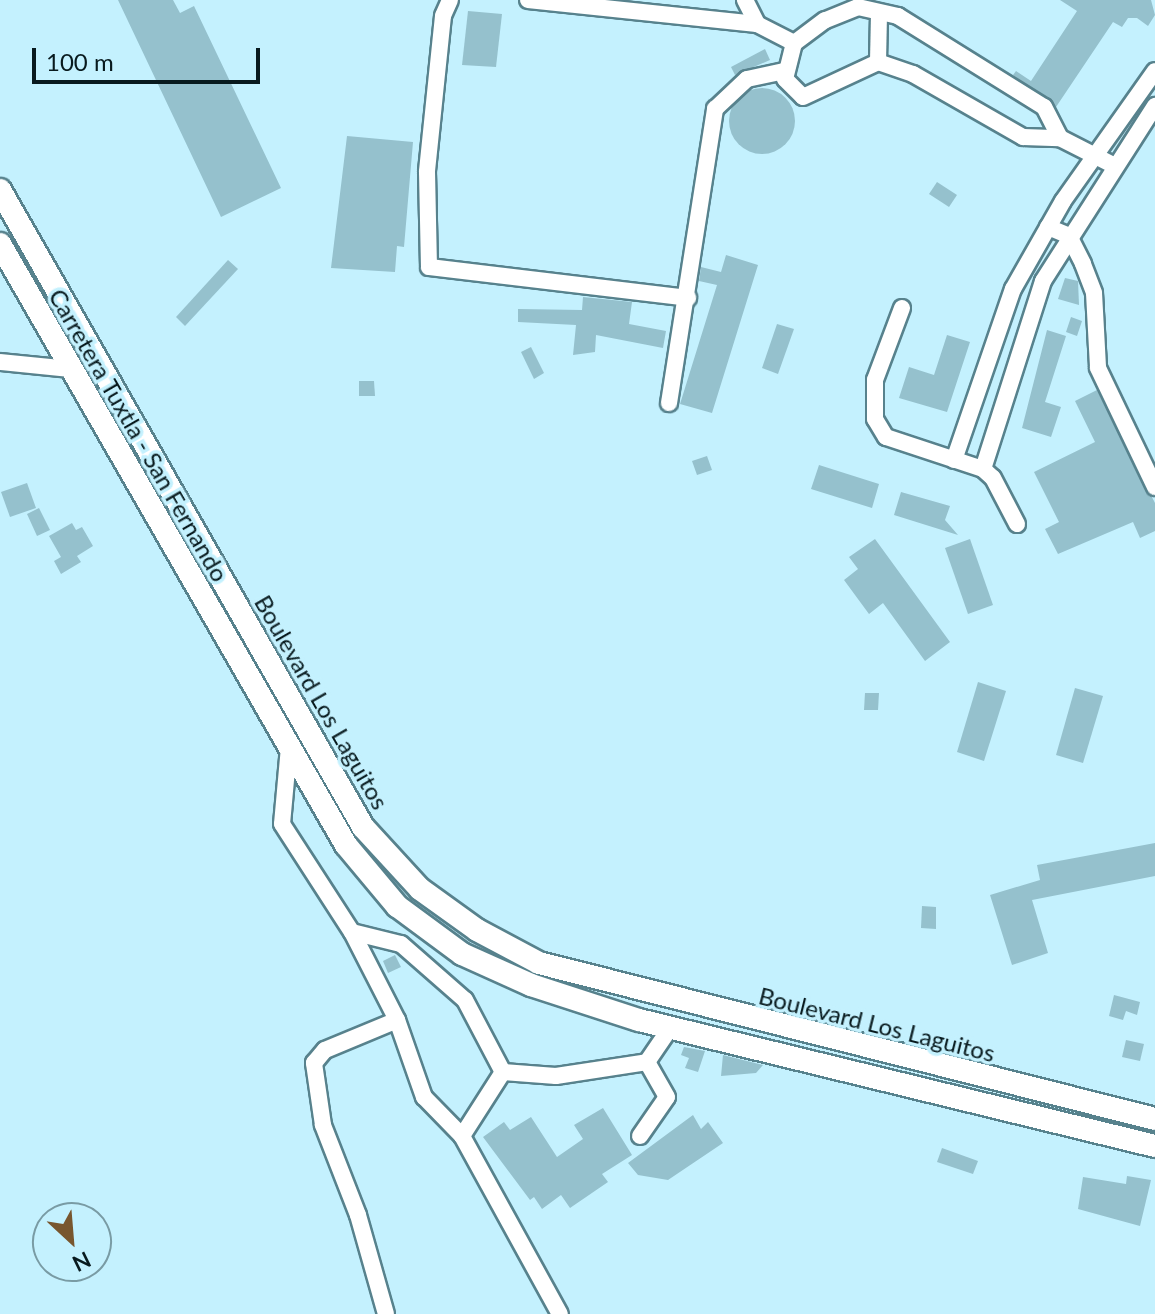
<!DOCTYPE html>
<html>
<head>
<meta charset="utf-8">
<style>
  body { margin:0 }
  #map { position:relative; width:1155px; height:1314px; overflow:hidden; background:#c4f1fe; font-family:Lato,sans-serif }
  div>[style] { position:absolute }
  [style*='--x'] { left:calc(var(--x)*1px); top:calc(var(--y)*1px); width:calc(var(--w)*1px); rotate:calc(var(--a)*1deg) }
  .building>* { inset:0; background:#95c1cd }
  .round { border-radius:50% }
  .roads { filter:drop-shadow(2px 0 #57828d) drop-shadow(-2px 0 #57828d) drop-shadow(0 2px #57828d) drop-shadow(0 -2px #57828d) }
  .minor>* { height:16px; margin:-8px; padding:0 8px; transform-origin:8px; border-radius:8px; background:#fff }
  .secondary>* { height:22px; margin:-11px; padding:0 11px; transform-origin:11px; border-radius:11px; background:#fff }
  span { translate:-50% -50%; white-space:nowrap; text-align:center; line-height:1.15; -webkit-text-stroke:7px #c4f1fe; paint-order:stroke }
  .street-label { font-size:24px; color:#081a1e }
  .north { position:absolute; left:32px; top:1202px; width:80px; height:80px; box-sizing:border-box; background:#c4f1fe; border:2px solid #799ba4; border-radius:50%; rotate:154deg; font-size:22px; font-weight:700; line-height:32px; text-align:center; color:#081a1e }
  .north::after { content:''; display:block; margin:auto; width:28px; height:36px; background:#78562e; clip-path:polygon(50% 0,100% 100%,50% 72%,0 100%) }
  .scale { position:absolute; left:32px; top:48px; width:228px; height:36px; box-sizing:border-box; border:4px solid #081a1e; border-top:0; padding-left:10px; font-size:24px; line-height:28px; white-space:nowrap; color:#081a1e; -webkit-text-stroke:6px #c4f1fe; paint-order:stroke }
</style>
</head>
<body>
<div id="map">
  <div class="building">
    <i style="clip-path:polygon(118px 0,173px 0,180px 13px,194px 6px,281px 188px,221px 217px)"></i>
    <i style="clip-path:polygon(1060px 0,1151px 0,1155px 15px,1148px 26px,1137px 18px,1128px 18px,1122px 27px,1113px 22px,1056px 107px,1013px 75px,1016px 71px,1031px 81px,1077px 11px)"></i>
    <i style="clip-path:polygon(468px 11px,502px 14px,496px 67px,462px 65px)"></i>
    <i style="clip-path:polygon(765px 49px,770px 60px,735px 75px,731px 67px)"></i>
    <i class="round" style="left:729px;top:88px;width:66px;height:66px"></i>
    <i style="clip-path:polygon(347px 136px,413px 142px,404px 247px,397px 246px,395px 272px,331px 268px)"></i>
    <i style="clip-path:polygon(937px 182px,957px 195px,949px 207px,929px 194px)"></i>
    <i style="clip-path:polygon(726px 255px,758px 265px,712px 413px,680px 404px,717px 285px,699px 281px,701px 267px,721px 272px)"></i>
    <i style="clip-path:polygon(228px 260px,238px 269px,185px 326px,176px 317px)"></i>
    <i style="clip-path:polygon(1065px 278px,1078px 281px,1079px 305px,1058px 299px)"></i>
    <i style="clip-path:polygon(583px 297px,632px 302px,629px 324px,666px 331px,663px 348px,596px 335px,595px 352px,573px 355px,576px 325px,518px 322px,518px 309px,582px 310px)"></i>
    <i style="clip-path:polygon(1071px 317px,1082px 321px,1077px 336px,1066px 332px)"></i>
    <i style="clip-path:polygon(777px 324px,794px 329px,778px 374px,762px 368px)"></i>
    <i style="clip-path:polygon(1047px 330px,1066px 336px,1045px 402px,1061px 407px,1051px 437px,1022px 428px)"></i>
    <i style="clip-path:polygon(947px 335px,970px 342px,947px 412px,899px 398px,909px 367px,934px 375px)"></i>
    <i style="clip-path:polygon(531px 347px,544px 373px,534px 379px,521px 352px)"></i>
    <i style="clip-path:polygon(359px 381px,374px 381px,375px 396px,359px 396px)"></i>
    <i style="clip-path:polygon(1097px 390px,1155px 503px,1155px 531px,1140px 538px,1133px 522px,1058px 554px,1045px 529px,1059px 522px,1034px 472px,1095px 442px,1075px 401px)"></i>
    <i style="clip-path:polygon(707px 456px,712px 470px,697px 475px,692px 461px)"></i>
    <i style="clip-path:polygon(819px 465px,879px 484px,872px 508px,811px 489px)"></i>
    <i style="clip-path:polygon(27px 483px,36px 508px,10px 517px,1px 492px)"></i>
    <i style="clip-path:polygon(901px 492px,950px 506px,945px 520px,958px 535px,894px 515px)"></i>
    <i style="clip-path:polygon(39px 508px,50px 530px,37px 536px,27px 514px)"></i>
    <i style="clip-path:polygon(72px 523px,76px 530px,82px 527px,93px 546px,77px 556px,81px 562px,61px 574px,54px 561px,61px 557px,49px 536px)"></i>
    <i style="clip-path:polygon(875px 539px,950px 642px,925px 661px,883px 603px,869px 614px,844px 580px,858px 569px,849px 557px)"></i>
    <i style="clip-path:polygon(970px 539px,993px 605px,968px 614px,945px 548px)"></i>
    <i style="clip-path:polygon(978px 682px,1006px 691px,984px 761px,957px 752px)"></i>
    <i style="clip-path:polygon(1075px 688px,1103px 696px,1083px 763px,1056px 755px)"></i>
    <i style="clip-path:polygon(865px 693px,879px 693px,878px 710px,864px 710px)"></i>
    <i style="clip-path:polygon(1155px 843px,1155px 876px,1032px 900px,1048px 953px,1012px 965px,990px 895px,1040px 880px,1037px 865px)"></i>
    <i style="clip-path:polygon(922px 906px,936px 907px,936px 929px,921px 928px)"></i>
    <i style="clip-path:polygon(395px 955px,401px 967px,388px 973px,383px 961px)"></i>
    <i style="clip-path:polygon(1114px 995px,1140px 1002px,1137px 1015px,1126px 1011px,1123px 1020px,1109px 1016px)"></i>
    <i style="clip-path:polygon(1126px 1040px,1144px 1044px,1140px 1061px,1122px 1057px)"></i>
    <i style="clip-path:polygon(684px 1047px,705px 1051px,698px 1072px,685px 1068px,689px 1058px,681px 1055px)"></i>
    <i style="clip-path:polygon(723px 1055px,763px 1065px,756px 1073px,721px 1076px)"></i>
    <i style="clip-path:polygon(603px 1108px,632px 1155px,602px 1174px,608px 1182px,570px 1208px,561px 1195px,542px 1209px,534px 1197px,530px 1200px,483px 1137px,504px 1122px,510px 1130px,531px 1117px,557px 1157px,583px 1139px,574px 1125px)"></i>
    <i style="clip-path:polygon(693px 1115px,701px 1129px,708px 1122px,723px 1143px,668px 1180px,638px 1175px,628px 1163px)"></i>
    <i style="clip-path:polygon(942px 1148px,978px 1161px,973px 1174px,937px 1162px)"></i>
    <i style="clip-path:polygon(1127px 1176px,1151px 1180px,1140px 1226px,1078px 1209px,1083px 1177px,1126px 1184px)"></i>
  </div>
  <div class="roads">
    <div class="minor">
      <i style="--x:450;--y:0;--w:17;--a:114"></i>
      <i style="--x:443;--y:16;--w:157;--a:95.9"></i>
      <i style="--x:427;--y:172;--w:95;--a:88.8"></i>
      <i style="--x:429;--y:267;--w:261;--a:6.8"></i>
      <i style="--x:528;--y:0;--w:230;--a:6"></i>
      <i style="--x:745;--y:0;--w:27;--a:63"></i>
      <i style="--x:757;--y:24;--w:42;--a:27.2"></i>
      <i style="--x:878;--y:62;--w:49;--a:-88.8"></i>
      <i style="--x:1060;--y:138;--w:35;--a:-117"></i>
      <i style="--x:1044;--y:107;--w:172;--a:-148.1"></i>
      <i style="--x:898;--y:16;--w:41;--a:-167.3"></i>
      <i style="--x:858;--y:7;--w:35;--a:158"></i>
      <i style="--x:825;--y:20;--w:39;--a:143"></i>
      <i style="--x:794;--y:43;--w:37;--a:104"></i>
      <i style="--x:785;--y:79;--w:25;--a:45"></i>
      <i style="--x:803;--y:97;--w:83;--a:-25"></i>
      <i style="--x:878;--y:62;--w:37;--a:19"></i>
      <i style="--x:913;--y:74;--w:127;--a:29.8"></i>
      <i style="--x:1023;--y:137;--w:37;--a:2"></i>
      <i style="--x:1060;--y:138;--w:62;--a:27"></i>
      <i style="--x:1048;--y:227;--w:23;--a:23"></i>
      <i style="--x:1069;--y:236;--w:31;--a:63"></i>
      <i style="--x:1083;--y:264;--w:31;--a:69"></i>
      <i style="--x:1094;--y:293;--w:75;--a:86.9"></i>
      <i style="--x:1098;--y:368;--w:132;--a:64.4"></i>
      <i style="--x:902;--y:308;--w:77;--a:110.6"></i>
      <i style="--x:875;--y:380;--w:39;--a:90"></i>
      <i style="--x:875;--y:419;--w:21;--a:59"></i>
      <i style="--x:886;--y:437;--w:102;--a:18.3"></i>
      <i style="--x:983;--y:469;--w:13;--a:42"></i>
      <i style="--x:993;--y:478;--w:52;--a:62.4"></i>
      <i style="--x:0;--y:362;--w:70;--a:5.7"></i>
      <i style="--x:669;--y:403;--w:298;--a:-81.1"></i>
      <i style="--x:715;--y:109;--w:44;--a:-43.2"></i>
      <i style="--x:747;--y:79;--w:40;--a:-12"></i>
      <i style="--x:954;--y:460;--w:181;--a:-71"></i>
      <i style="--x:1013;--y:289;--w:101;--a:-60.4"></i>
      <i style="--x:1063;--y:201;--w:159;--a:-54.7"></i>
      <i style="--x:983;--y:469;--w:197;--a:-72.3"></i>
      <i style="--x:1043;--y:281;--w:208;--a:-57.4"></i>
      <i style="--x:289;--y:747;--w:77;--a:95.2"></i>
      <i style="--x:282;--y:824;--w:129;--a:57.1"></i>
      <i style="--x:352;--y:932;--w:99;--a:62.9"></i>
      <i style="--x:397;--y:1020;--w:82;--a:70.7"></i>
      <i style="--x:424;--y:1097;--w:54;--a:45.7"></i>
      <i style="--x:462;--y:1136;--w:203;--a:61.2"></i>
      <i style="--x:352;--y:932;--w:50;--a:13.8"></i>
      <i style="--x:401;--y:944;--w:85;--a:41.2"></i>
      <i style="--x:465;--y:1000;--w:81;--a:62.2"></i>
      <i style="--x:462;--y:1136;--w:76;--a:-57.4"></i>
      <i style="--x:503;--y:1072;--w:53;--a:4.3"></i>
      <i style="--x:556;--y:1076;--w:92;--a:-8.7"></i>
      <i style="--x:640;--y:1136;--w:47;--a:-55.3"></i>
      <i style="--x:667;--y:1097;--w:40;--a:-119.7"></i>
      <i style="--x:647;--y:1062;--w:42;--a:-55.6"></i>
      <i style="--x:386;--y:1314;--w:103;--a:-105.8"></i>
      <i style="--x:358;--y:1215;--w:97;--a:-111.3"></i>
      <i style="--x:323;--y:1125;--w:63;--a:-98.3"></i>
      <i style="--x:314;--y:1063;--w:17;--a:-50"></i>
      <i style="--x:325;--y:1050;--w:78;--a:-22.6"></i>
    </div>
    <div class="secondary">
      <i style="--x:0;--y:190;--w:733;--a:60.32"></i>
      <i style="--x:363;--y:827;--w:84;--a:47.4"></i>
      <i style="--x:420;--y:889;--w:70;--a:35.7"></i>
      <i style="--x:477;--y:930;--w:70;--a:28"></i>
      <i style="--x:539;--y:963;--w:635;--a:14.21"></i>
      <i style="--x:0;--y:244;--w:693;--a:60.07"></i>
      <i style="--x:346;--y:845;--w:80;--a:50.1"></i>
      <i style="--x:397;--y:906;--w:81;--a:36.4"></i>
      <i style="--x:462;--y:954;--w:76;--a:24.2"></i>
      <i style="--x:531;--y:985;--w:114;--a:18"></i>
      <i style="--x:639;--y:1020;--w:531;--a:13.72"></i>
    </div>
  </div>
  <div class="street-label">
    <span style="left:139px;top:435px;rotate:60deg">Carretera Tuxtla - San Fernando</span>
    <span style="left:322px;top:702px;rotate:60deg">Boulevard Los Laguitos</span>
    <span style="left:877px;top:1024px;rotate:14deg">Boulevard Los Laguitos</span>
  </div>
  <div class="north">N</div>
  <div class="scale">100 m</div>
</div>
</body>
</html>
